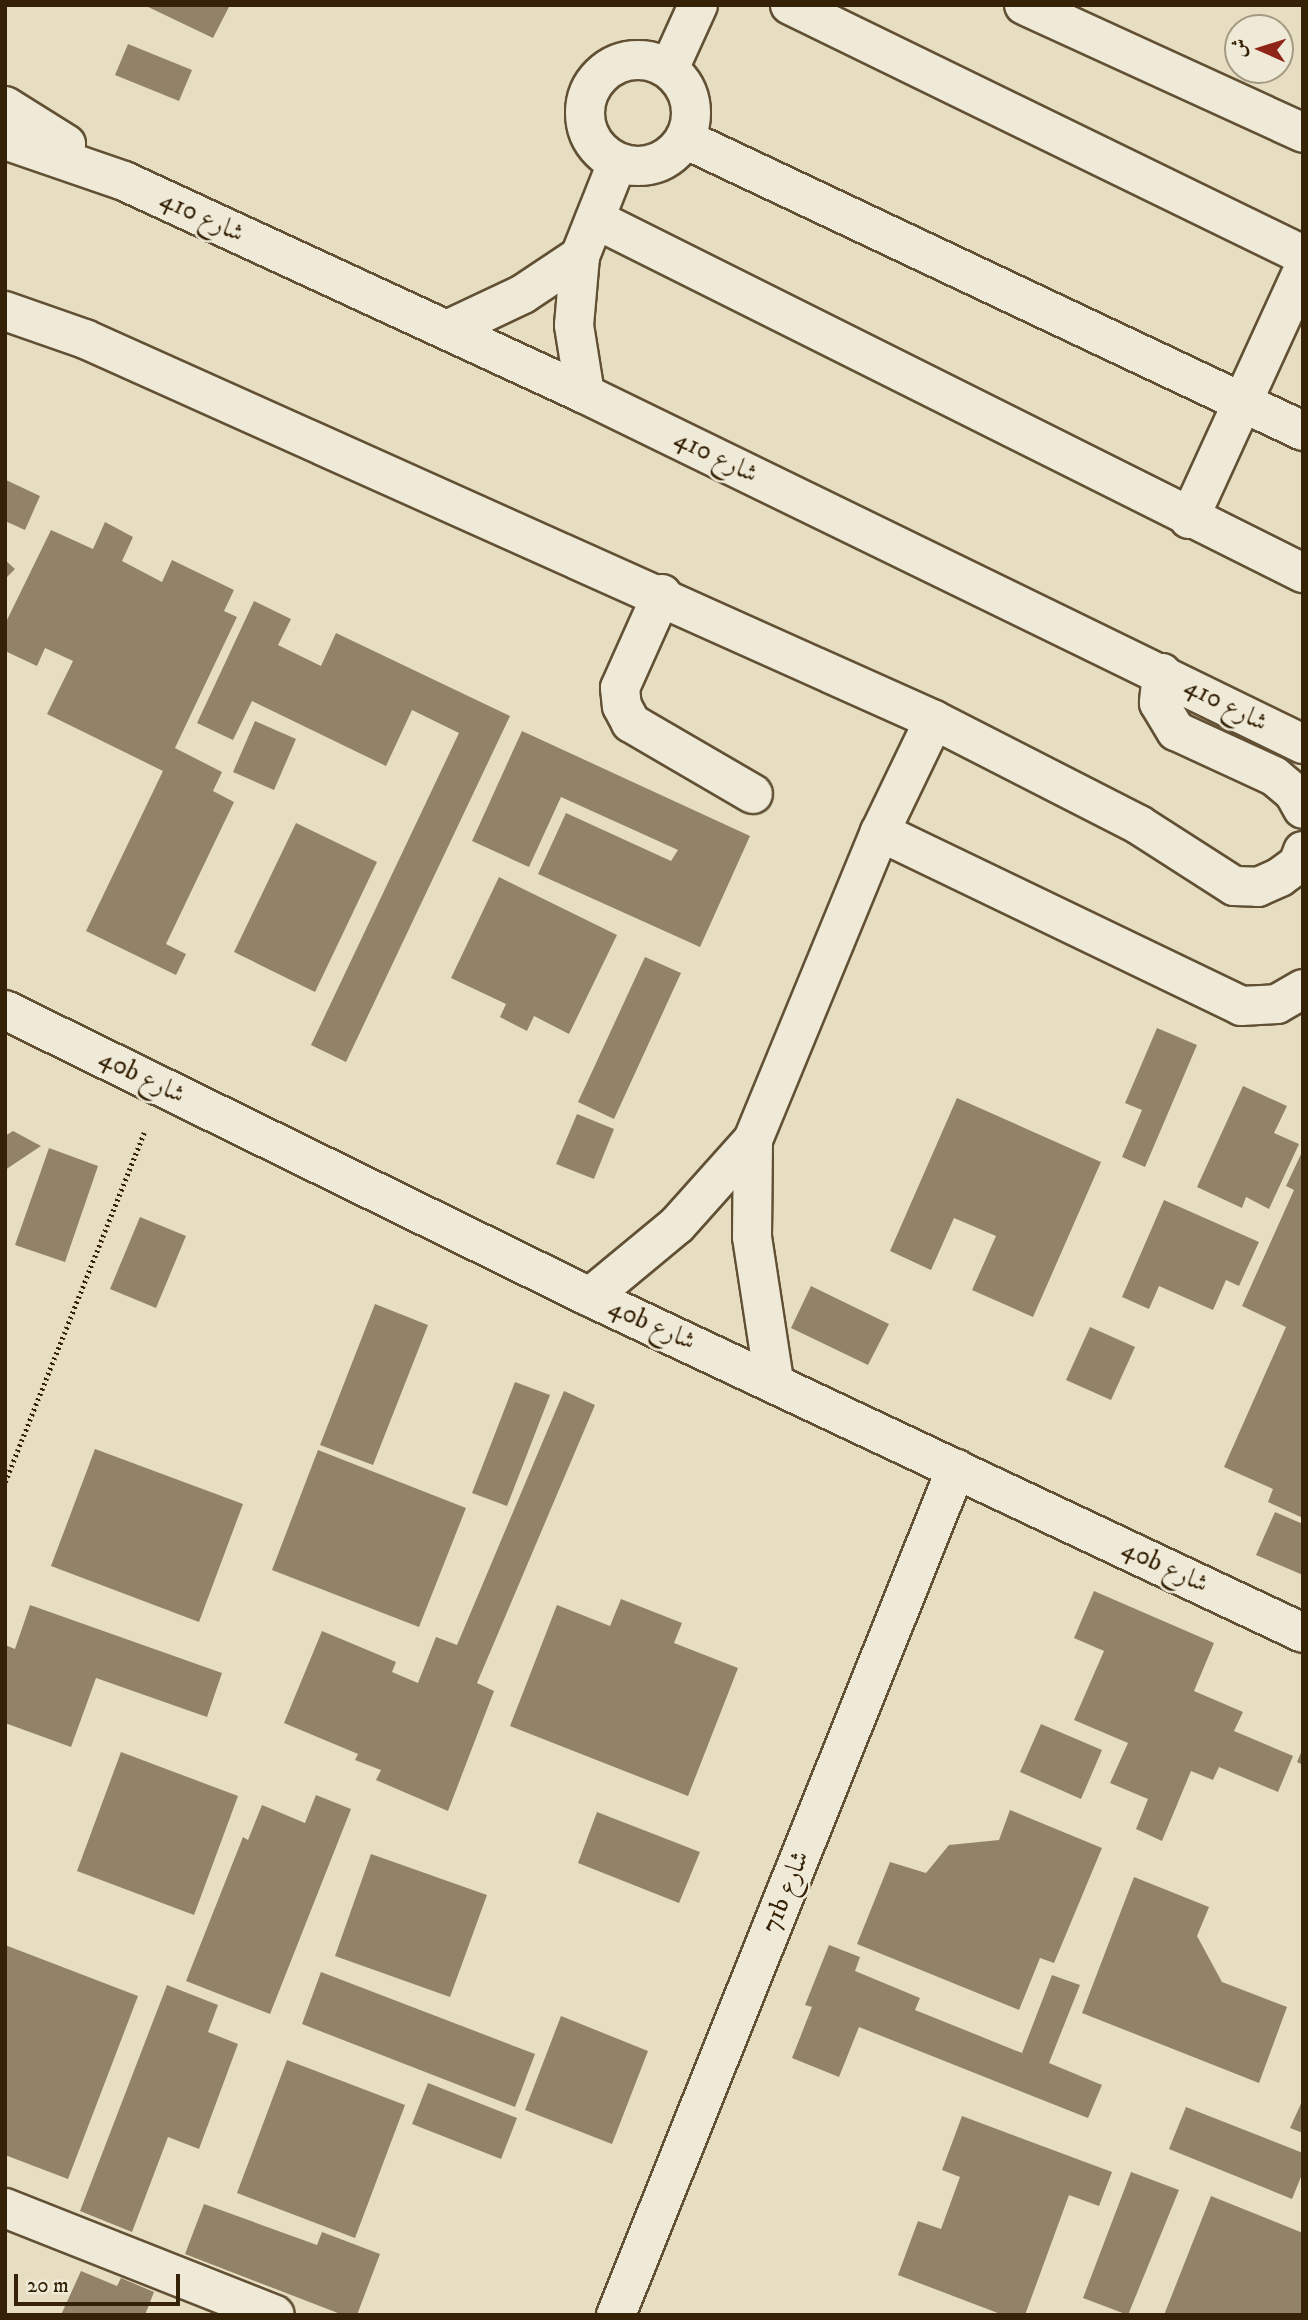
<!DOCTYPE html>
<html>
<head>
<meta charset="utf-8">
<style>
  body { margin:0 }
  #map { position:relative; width:1308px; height:2320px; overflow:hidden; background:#e7dec1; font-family:"IM FELL DW Pica",Amiri,serif }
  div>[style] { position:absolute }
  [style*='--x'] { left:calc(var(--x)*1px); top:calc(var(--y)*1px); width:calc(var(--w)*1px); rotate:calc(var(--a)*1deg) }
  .building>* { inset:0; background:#928367 }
  .path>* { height:4.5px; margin-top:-2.25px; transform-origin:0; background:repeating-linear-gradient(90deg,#352105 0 2px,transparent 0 5.5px) }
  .roads { filter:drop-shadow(2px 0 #625034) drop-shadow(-2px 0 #625034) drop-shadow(0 2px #625034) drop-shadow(0 -2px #625034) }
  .minor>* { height:38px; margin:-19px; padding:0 19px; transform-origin:19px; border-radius:19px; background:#efead7 }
  .minor>.ring { margin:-19px; padding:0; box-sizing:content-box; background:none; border:38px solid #efead7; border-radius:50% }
  span { translate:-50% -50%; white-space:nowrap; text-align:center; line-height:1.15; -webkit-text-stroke:5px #efead7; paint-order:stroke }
  .street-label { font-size:26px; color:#352105 }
  .frame { position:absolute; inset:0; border:7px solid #352105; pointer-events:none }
  .north { position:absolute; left:1224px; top:14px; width:70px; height:70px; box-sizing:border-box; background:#efead7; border:2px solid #a59a83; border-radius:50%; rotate:273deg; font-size:19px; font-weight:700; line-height:28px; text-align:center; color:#352105 }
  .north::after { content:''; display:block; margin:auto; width:24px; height:32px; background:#8f2418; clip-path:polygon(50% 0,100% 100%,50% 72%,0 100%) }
  .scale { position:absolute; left:14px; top:2274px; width:166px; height:32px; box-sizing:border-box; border:4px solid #352105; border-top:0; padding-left:9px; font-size:21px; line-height:24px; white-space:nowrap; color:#352105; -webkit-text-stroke:5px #efead7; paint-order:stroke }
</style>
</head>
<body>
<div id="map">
  <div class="building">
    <i style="clip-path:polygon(144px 5px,230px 5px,213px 38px)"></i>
    <i style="clip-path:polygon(128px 44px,192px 70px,179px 101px,115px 75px)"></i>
    <i style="clip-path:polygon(6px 480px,40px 496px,25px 530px,5px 521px)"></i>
    <i style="clip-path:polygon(105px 522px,133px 537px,122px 561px,162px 582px,172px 560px,234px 590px,224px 611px,237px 617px,175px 748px,222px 772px,213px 791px,234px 802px,166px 944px,186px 954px,176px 975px,86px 931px,163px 771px,47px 714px,73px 661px,45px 648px,37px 666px,5px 651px,5px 624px,51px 530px,93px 549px)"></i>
    <i style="clip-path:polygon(5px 560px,15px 569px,5px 579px)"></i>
    <i style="clip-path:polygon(254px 601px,291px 619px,278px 645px,321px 666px,336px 633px,510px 716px,346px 1062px,311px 1045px,459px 733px,412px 710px,386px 766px,252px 701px,233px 740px,197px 723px)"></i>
    <i style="clip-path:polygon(255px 721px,296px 739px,274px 790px,233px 772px)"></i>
    <i style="clip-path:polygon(522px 731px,750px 836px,700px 947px,538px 874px,566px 813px,671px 861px,678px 850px,561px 797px,529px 867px,472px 841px)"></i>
    <i style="clip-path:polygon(296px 823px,377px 862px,315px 992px,234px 952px)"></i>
    <i style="clip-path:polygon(499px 877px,617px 935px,569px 1034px,534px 1016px,527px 1031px,500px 1017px,506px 1004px,451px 978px)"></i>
    <i style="clip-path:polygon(645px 957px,681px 973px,614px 1119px,578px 1102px)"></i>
    <i style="clip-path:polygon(1157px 1028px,1197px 1045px,1145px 1167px,1122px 1157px,1142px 1110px,1125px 1103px)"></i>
    <i style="clip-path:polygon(1243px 1086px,1287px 1106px,1274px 1133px,1299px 1144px,1269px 1209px,1246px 1197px,1242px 1208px,1197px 1187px)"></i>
    <i style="clip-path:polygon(957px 1098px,1101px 1162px,1033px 1317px,972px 1290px,996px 1236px,954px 1218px,931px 1270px,890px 1251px)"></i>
    <i style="clip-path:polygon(577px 1114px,614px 1129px,594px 1179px,556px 1164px)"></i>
    <i style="clip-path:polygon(13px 1131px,41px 1146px,5px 1170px,5px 1136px)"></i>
    <i style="clip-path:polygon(49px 1148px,98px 1166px,65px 1262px,15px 1245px)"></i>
    <i style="clip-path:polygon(1303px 1150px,1303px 1518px,1268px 1502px,1273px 1489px,1224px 1467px,1286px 1327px,1242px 1306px,1294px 1190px,1286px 1186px)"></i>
    <i style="clip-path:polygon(1164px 1200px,1259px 1242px,1239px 1286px,1226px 1280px,1213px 1310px,1159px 1286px,1149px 1309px,1122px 1297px)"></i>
    <i style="clip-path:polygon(140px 1217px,186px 1236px,156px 1308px,110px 1289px)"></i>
    <i style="clip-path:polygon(811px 1286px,889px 1324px,868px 1365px,791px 1328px)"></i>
    <i style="clip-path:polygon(375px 1304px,428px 1325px,373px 1465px,320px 1445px)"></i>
    <i style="clip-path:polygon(1090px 1327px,1135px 1347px,1111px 1400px,1066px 1380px)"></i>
    <i style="clip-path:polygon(515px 1382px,550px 1395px,507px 1506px,472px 1493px)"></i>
    <i style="clip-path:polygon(564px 1391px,595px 1405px,477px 1683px,494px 1691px,448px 1811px,376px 1780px,381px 1770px,355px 1760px,358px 1754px,284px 1723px,322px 1631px,396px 1662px,392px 1672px,418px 1683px,436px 1637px,457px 1645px)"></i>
    <i style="clip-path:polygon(95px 1449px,243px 1504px,199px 1622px,51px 1566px)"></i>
    <i style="clip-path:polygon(318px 1450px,466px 1508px,419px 1627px,272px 1570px)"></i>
    <i style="clip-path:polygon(1275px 1512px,1303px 1524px,1303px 1575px,1256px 1555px)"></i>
    <i style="clip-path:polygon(1094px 1591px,1214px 1643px,1194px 1691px,1243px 1712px,1234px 1731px,1293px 1756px,1278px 1792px,1219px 1767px,1213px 1780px,1191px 1771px,1162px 1841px,1136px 1829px,1148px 1799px,1110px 1783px,1128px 1743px,1074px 1720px,1104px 1651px,1074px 1638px)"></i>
    <i style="clip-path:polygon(621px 1599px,682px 1623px,674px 1643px,738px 1668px,688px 1796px,510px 1726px,557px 1605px,610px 1626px)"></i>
    <i style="clip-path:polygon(30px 1605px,222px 1673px,207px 1717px,96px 1678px,71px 1747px,5px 1723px,5px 1645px,15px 1649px)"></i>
    <i style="clip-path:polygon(1041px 1724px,1102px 1750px,1081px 1799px,1020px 1772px)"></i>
    <i style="clip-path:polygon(1303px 1748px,1303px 1765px,1297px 1762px)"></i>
    <i style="clip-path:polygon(121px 1752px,238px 1796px,194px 1915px,77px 1871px)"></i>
    <i style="clip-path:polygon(316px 1795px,351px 1809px,270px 2014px,186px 1981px,243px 1837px,248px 1840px,262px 1805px,305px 1823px)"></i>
    <i style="clip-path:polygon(1010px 1810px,1102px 1848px,1054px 1963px,1040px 1958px,1019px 2010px,857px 1944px,890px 1862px,926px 1873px,949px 1845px,999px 1840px)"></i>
    <i style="clip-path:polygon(597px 1812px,700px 1852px,679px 1903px,578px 1863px)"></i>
    <i style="clip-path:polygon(371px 1854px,487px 1895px,450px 1997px,335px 1956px)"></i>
    <i style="clip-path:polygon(1134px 1877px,1209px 1907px,1197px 1936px,1222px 1982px,1287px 2007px,1259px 2083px,1082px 2013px)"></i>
    <i style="clip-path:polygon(5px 1945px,138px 1996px,68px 2179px,5px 2155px)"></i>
    <i style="clip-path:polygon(829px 1945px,860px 1957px,855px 1971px,920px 1998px,915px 2010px,1022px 2053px,1052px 1975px,1080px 1985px,1049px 2063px,1102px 2085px,1088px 2118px,859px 2027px,839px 2077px,792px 2058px,812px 2007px,805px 2005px)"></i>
    <i style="clip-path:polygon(321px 1972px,535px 2054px,515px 2107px,302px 2024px)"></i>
    <i style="clip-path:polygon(167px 1985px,218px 2005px,208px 2032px,238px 2044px,199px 2149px,168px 2137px,132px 2232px,80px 2211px)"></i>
    <i style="clip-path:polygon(561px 2016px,648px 2051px,612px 2144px,525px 2110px)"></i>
    <i style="clip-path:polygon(287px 2060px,405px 2105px,355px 2238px,237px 2193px)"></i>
    <i style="clip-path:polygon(428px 2083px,517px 2118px,501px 2159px,412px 2124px)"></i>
    <i style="clip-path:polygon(1303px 2099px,1303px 2133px,1290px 2128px)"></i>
    <i style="clip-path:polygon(1186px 2107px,1303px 2153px,1303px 2172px,1292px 2199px,1169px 2149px)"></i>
    <i style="clip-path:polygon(962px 2116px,1112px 2172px,1099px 2206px,1069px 2195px,1025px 2315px,1003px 2315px,898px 2275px,918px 2221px,941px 2229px,960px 2177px,942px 2170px)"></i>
    <i style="clip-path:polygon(1131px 2172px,1179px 2190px,1128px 2315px,1083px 2298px)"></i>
    <i style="clip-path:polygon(1211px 2196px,1303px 2233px,1303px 2315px,1164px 2315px)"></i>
    <i style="clip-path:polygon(204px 2204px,317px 2245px,322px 2232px,380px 2254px,357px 2315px,343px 2315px,185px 2254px)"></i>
    <i style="clip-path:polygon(81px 2271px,117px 2286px,121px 2278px,154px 2292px,145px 2315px,61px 2315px)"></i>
  </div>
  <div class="path">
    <i style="--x:5;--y:1482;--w:376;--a:-68.3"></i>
  </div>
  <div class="roads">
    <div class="minor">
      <i style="--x:790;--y:5;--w:571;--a:25.98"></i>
      <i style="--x:1024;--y:5;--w:307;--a:24.6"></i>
      <i class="ring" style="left:585px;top:60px;width:68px;height:68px"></i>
      <i style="--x:669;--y:69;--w:70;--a:-65.6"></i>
      <i style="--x:5;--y:106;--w:72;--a:31.9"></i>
      <i style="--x:685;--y:139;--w:684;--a:25.29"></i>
      <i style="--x:5;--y:140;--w:126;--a:19"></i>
      <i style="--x:124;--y:181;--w:508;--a:24.8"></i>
      <i style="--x:585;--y:394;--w:799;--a:25.99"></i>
      <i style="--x:595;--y:219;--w:792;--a:26.57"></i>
      <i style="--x:5;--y:311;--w:85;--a:19.3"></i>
      <i style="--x:85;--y:339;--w:931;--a:24.17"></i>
      <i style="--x:934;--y:720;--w:230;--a:27.1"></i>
      <i style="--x:1139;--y:825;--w:113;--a:32.7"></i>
      <i style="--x:1234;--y:886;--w:24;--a:2"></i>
      <i style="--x:1258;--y:887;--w:24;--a:-24"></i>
      <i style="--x:1280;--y:877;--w:22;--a:-36"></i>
      <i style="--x:1298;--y:864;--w:14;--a:-69"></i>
      <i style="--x:447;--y:330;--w:84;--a:-25.3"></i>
      <i style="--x:523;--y:294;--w:69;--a:-33.7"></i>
      <i style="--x:585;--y:394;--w:70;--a:-99.1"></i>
      <i style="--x:574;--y:325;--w:69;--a:-85"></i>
      <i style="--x:580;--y:256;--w:100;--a:-68.3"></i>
      <i style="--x:1189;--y:519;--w:274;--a:-65.4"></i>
      <i style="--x:662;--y:594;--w:103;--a:114.1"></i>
      <i style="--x:620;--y:688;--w:18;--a:84"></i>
      <i style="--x:622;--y:706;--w:19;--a:62"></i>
      <i style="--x:631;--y:723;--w:141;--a:30.2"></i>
      <i style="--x:1162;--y:673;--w:30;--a:96"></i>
      <i style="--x:1159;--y:703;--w:33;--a:59"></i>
      <i style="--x:1176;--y:731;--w:108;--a:24.7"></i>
      <i style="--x:1274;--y:776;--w:26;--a:40"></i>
      <i style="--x:1294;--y:793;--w:18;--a:61"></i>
      <i style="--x:880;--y:832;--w:401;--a:25.7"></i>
      <i style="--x:1241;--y:1006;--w:36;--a:-3"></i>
      <i style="--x:1277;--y:1004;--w:30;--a:-30"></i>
      <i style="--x:5;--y:1010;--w:652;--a:26.13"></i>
      <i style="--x:590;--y:1297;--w:788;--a:25.23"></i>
      <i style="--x:753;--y:1140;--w:97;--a:90.6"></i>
      <i style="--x:752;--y:1237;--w:145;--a:81.3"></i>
      <i style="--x:590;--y:1297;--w:113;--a:-39.6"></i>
      <i style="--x:677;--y:1225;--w:114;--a:-48.2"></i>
      <i style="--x:753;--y:1140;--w:333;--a:-67.6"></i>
      <i style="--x:880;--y:832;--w:124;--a:-64.3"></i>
      <i style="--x:5;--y:2208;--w:290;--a:21.6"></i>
      <i style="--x:616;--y:2315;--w:912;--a:-68.11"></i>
    </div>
  </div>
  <div class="street-label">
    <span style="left:202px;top:217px;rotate:25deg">شارع 410</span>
    <span style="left:716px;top:457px;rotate:26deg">شارع 410</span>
    <span style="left:1226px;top:705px;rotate:27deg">شارع 410</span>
    <span style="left:142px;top:1077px;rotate:26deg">40b شارع</span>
    <span style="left:652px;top:1325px;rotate:24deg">40b شارع</span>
    <span style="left:1165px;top:1567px;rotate:25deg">40b شارع</span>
    <span style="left:786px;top:1892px;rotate:-68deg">71b شارع</span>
  </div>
  <div class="frame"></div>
  <div class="north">ش</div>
  <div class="scale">20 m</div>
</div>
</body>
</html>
